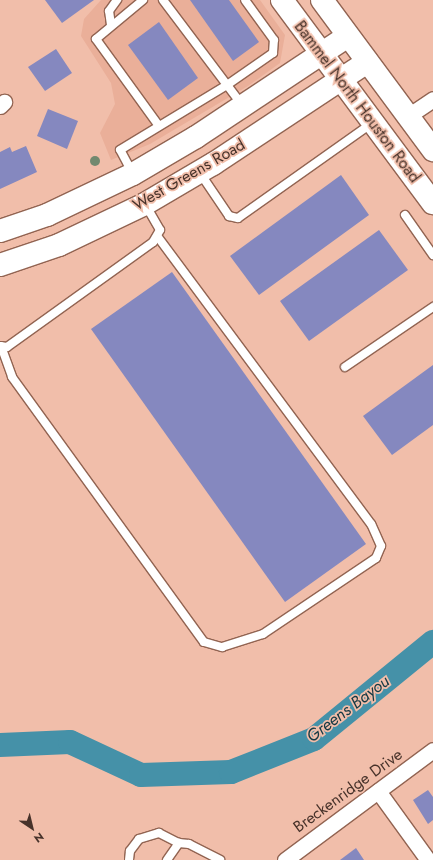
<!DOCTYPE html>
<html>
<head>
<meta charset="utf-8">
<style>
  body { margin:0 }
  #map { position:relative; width:433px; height:860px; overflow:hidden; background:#f1beaa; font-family:Jost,sans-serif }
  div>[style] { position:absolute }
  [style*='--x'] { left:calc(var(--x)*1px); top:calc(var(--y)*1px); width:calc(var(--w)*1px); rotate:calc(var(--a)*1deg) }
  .built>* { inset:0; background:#eaaf99 }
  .river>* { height:24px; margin:-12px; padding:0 12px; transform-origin:12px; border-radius:12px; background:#4591a8 }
  .building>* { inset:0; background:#8588bf }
  .roads { filter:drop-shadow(1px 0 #926452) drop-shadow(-1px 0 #926452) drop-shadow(0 1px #926452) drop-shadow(0 -1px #926452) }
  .service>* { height:8px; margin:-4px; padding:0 4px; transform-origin:4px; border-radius:4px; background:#fff }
  .minor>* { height:15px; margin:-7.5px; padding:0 7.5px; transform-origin:7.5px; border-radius:7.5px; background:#fff }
  .secondary>* { height:22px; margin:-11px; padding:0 11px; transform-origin:11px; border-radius:11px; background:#fff }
  .trees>* { width:10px; height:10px; margin:-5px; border-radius:50%; background:#72896f }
  span { translate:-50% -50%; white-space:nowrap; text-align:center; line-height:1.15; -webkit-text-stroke:3.5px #f1beaa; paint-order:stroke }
  .street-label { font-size:16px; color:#47322a }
  .water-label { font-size:17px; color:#153944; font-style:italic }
  .north { position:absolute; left:12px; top:808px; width:40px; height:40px; -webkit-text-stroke:3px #f1beaa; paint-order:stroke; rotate:145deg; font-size:11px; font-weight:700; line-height:16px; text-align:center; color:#47322a }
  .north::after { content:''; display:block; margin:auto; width:14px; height:18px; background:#47322a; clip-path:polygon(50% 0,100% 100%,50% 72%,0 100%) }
</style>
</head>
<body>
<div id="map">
  <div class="built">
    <i style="clip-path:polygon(101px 0,260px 0,285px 35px,280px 63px,248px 86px,150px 144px,111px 160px,100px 133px,115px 104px,111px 83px,81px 36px,84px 19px)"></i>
  </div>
  <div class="river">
    <i style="--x:0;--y:745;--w:70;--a:-2.5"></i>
    <i style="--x:70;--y:742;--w:78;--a:24.9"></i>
    <i style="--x:141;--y:775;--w:90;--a:-1.9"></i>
    <i style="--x:231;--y:772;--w:89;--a:-21.7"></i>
    <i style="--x:314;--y:739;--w:154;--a:-39.2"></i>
  </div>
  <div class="building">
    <i style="clip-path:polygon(45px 0,94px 0,62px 23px)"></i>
    <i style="clip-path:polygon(190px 0,229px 0,259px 42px,233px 61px)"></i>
    <i style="clip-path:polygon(159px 22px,198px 78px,168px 100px,128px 45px)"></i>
    <i style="clip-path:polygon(56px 49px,72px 73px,45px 91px,28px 67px)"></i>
    <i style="clip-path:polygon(48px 109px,78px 121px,67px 149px,37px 136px)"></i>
    <i style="clip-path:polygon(26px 146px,37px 172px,0 189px,0 152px,10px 147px,12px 152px)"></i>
    <i style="clip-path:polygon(341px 175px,369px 215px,259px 295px,230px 256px)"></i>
    <i style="clip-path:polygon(379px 230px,408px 270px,309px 341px,280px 301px)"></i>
    <i style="clip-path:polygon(172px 272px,366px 544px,285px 602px,91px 329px)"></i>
    <i style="clip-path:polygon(433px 365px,433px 425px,392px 455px,363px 416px)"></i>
    <i style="clip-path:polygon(428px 790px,433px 797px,433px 820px,428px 824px,413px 800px)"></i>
    <i style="clip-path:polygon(356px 848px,364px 860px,340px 860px)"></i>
  </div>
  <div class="roads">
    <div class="service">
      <i style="--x:143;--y:0;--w:61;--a:140.3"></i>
      <i style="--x:96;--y:39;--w:107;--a:54.1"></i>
      <i style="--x:163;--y:0;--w:131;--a:53"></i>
      <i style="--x:111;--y:25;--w:14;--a:-98"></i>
      <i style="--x:109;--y:11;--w:14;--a:-54"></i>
      <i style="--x:200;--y:173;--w:52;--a:56"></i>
      <i style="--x:229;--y:216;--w:9;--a:13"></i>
      <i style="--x:238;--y:218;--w:164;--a:-35.3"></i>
      <i style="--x:133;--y:174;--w:27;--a:-118"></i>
      <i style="--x:120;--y:150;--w:125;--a:-31.3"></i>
      <i style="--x:227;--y:85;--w:56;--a:-34.8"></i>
      <i style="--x:273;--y:53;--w:13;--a:-86"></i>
      <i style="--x:274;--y:40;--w:49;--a:-125.9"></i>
      <i style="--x:405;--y:215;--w:49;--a:55"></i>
      <i style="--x:0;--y:346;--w:7;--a:8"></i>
      <i style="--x:7;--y:347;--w:180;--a:-35.7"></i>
      <i style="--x:153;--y:242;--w:14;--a:-60"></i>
      <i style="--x:160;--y:230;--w:30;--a:-120"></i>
      <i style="--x:1;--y:346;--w:33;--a:70"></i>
      <i style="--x:12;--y:377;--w:327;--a:54.1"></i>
      <i style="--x:204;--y:642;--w:19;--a:16"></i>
      <i style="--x:222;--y:647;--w:43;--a:-17.6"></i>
      <i style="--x:263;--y:634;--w:136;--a:-33.9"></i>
      <i style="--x:376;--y:558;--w:13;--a:-67"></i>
      <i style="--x:381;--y:546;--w:24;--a:-114"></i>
      <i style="--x:371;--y:524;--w:357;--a:-126.6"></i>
      <i style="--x:345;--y:367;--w:107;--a:-34.3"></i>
      <i style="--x:129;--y:860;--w:9;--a:-84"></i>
      <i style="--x:130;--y:851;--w:15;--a:-53"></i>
      <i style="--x:139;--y:839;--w:21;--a:-17"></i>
      <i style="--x:159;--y:833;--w:22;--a:27"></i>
      <i style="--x:179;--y:843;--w:10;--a:6"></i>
      <i style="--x:189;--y:844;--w:35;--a:27"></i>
      <i style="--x:167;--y:860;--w:21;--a:-55"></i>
    </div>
    <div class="minor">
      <i style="--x:0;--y:106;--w:6;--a:-45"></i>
      <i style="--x:408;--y:116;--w:30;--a:-34"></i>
      <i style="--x:378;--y:791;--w:85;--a:54.1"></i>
      <i style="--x:285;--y:860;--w:184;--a:-36.6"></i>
    </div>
    <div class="secondary">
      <i style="--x:282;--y:0;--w:253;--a:53.4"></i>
      <i style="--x:322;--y:0;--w:187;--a:53.5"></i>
      <i style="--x:0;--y:231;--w:50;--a:-18.8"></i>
      <i style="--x:47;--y:215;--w:95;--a:-25.5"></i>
      <i style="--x:133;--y:174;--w:73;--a:-30.4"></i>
      <i style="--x:196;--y:137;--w:182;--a:-33.6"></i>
      <i style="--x:0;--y:265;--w:62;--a:-18.7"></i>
      <i style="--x:59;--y:245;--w:95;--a:-25.5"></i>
      <i style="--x:145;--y:204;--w:79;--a:-30.5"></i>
      <i style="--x:213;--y:164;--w:185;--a:-33.5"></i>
    </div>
  </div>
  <div class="trees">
    <i style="left:95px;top:161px"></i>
  </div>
  <div class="street-label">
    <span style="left:357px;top:102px;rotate:53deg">Bammel North Houston Road</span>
    <span style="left:189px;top:175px;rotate:-30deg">West Greens Road</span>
    <span style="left:348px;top:791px;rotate:-36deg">Breckenridge Drive</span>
  </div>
  <div class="water-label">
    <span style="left:348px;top:709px;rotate:-37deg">Greens Bayou</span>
  </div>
  <div class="north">N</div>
</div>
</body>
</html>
